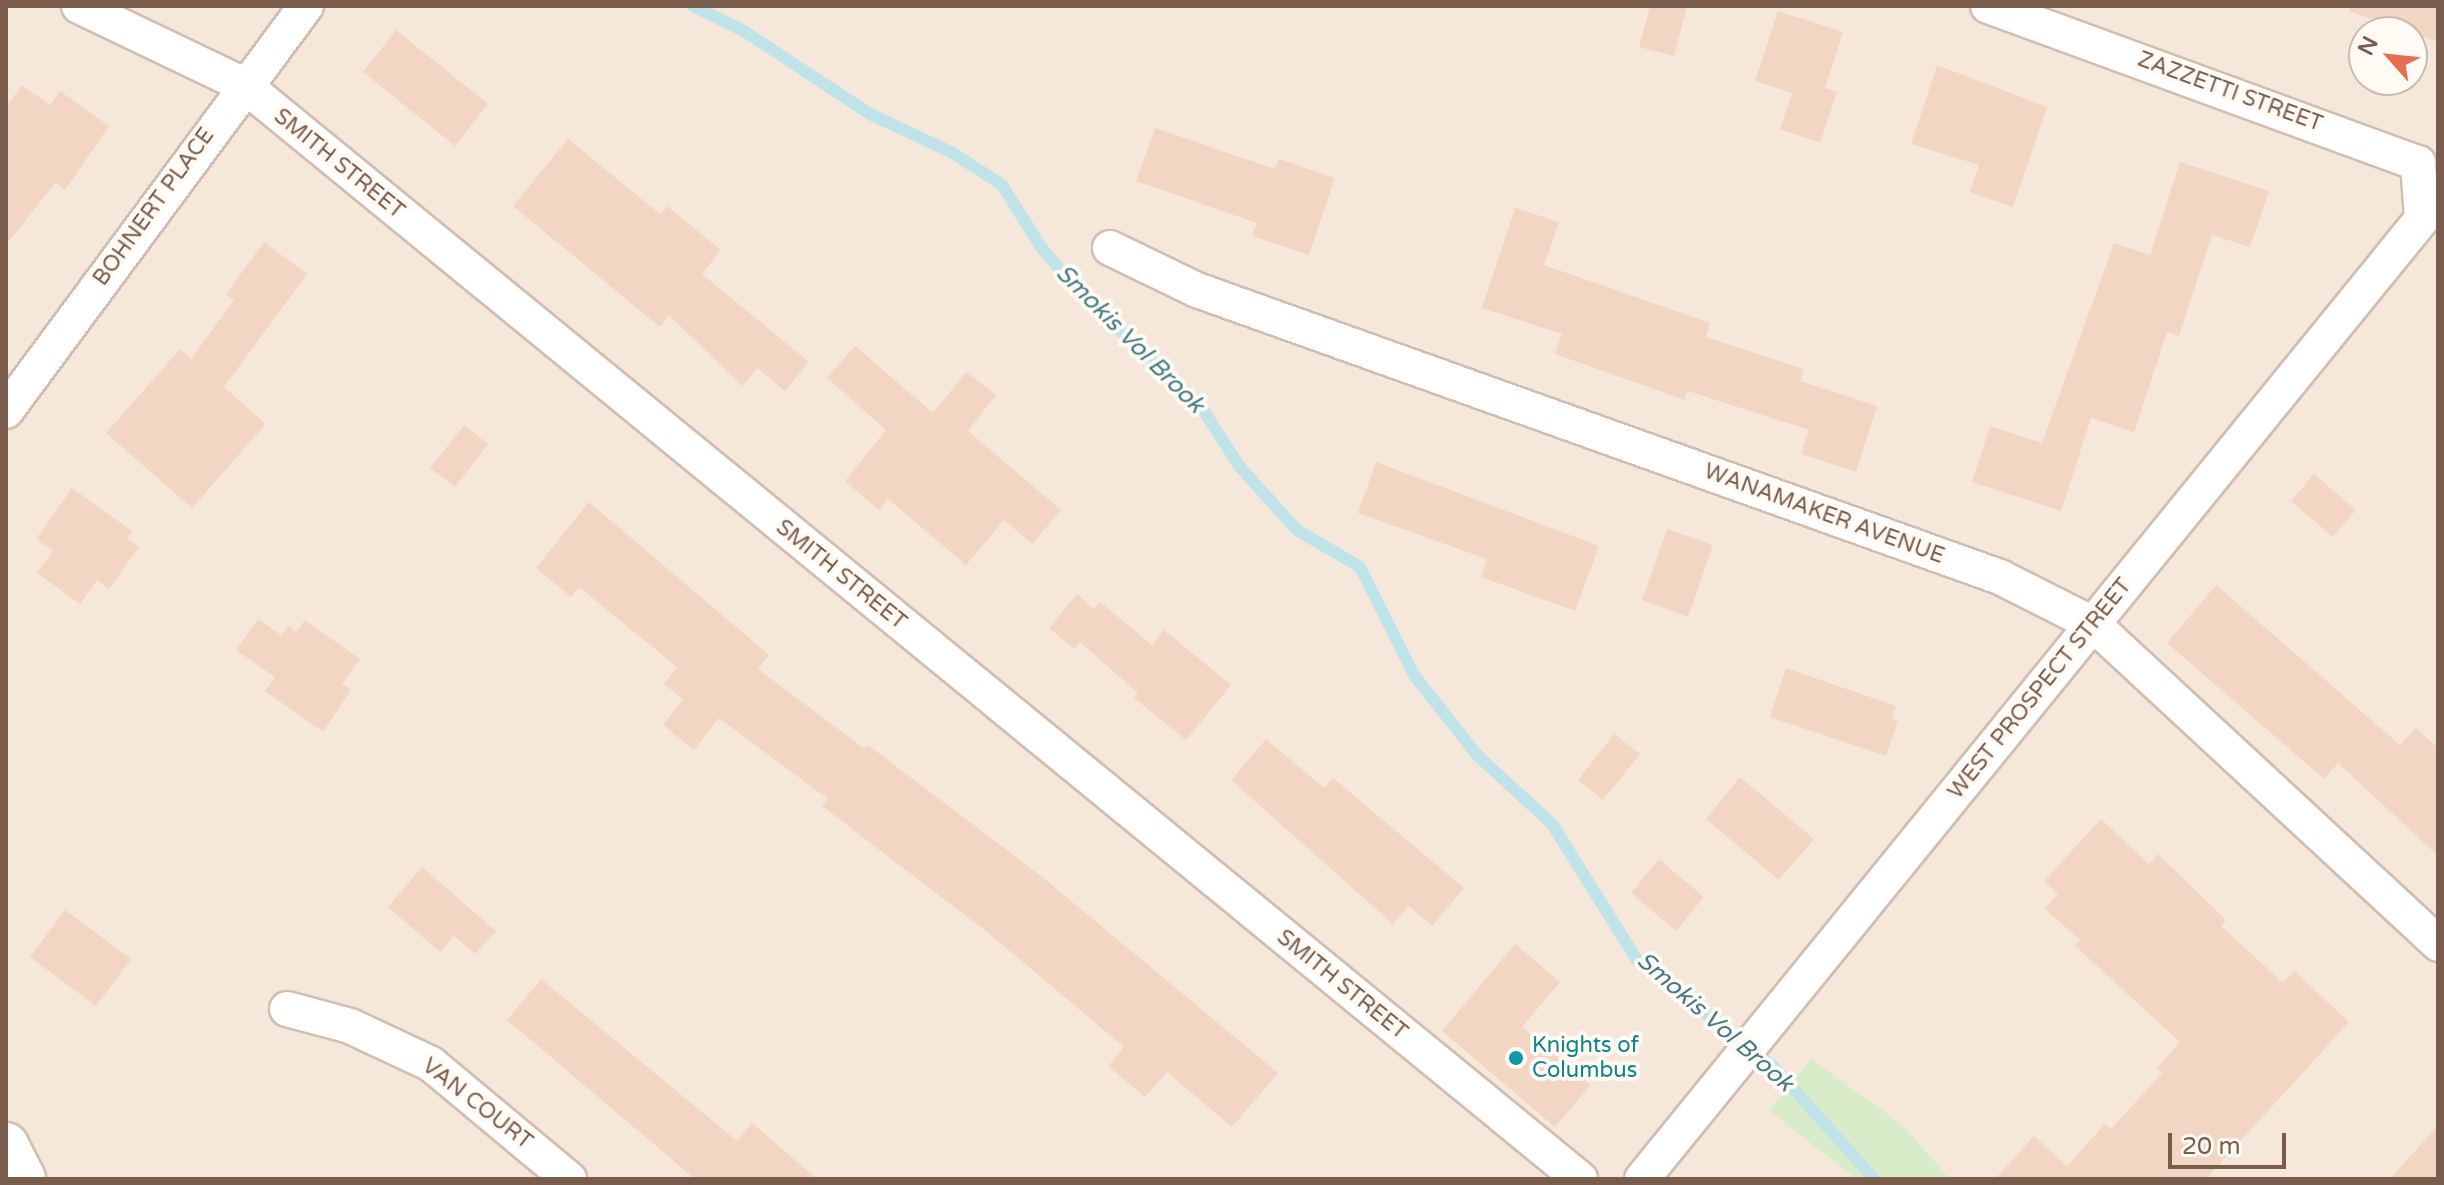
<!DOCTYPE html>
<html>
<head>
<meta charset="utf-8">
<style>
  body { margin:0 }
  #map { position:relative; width:2444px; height:1185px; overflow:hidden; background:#fdf6ec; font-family:"Varela Round",sans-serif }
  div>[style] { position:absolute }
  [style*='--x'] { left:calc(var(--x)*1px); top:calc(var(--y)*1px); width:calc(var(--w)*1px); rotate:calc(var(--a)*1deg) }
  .residential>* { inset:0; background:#f5e8da }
  .green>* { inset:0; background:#d8ecc9 }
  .stream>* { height:12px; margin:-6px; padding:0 6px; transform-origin:6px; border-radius:6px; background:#bfe3e8 }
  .building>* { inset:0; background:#f3d5c3 }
  .roads { filter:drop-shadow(2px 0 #d1beb0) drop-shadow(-2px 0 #d1beb0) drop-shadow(0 2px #d1beb0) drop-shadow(0 -2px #d1beb0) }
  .street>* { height:34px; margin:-17px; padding:0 17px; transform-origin:17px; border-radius:17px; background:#fff }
  .secondary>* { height:44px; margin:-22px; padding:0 22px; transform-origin:22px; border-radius:22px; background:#fff }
  .dots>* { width:22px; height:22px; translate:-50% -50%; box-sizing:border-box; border:4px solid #fffaf3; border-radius:50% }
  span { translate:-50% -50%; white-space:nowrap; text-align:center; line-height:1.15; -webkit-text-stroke:8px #fffaf3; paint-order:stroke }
  .street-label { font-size:22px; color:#7a5c4d }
  .culture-label { font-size:22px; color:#0d838f }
  .left { translate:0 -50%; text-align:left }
  .water-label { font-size:24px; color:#437c86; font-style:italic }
  .frame { position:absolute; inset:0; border:8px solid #7a5c4d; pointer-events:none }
  .north { position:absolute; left:2348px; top:16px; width:80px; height:80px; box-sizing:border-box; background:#fffaf3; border:2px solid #cabbb1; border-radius:50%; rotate:297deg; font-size:22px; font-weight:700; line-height:32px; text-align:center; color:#7a5c4d }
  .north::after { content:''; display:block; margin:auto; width:28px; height:36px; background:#e76f51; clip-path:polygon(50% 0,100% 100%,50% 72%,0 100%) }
  .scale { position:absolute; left:2168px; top:1133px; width:118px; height:36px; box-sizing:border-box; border:4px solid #7a5c4d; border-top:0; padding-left:10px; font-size:24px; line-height:28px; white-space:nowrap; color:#7a5c4d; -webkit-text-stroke:6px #fffaf3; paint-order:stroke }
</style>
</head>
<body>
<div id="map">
  <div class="residential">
    <i style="clip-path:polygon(evenodd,6px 6px,2438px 6px,2438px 1179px,1950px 1179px,1904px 1126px,1770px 1110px,1856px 1179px,6px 1179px,6px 6px,2364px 32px,2412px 32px,2412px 80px,2364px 80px,2364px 32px)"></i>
  </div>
  <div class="green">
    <i style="clip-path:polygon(1811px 1059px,1904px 1126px,1950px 1179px,1856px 1179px,1769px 1110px)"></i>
  </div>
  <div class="stream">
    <i style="--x:693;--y:6;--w:57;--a:26.1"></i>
    <i style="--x:744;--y:31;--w:151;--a:33.4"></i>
    <i style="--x:870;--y:114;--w:92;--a:25.2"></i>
    <i style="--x:953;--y:153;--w:59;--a:33.1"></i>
    <i style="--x:1002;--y:185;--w:73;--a:57.8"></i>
    <i style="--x:1041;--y:247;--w:55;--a:50.2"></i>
    <i style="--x:1076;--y:289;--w:170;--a:43.1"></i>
    <i style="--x:1200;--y:405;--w:74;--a:57.2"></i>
    <i style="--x:1240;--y:467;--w:85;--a:47.9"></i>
    <i style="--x:1297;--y:530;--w:73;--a:30.4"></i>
    <i style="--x:1360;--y:567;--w:121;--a:63.4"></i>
    <i style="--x:1414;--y:675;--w:102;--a:51.8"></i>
    <i style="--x:1477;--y:755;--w:102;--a:42.6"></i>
    <i style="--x:1552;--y:824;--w:160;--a:58"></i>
    <i style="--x:1637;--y:960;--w:172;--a:37.9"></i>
    <i style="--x:1773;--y:1066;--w:152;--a:48.2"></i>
  </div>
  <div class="building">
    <i style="clip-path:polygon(1650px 6px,1687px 6px,1674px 56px,1639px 47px)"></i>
    <i style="clip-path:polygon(2350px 6px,2438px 6px,2438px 42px,2349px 11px)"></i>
    <i style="clip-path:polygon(1778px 11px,1843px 32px,1825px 88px,1837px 92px,1820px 143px,1780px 129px,1792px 93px,1755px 81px)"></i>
    <i style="clip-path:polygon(396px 30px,488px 104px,455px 146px,363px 72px)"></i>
    <i style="clip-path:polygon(1937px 65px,2047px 107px,2013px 207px,1970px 192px,1979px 165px,1911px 144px)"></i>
    <i style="clip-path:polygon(22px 85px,50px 105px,60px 91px,109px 126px,65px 190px,55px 183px,6px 245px,6px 107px)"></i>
    <i style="clip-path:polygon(1155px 128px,1275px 169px,1279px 159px,1335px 178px,1309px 255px,1252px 236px,1257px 223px,1136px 181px)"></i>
    <i style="clip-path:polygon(568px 139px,660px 214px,667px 206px,721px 250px,702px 274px,809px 362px,785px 391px,757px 368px,742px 386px,669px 315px,660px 327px,513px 206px)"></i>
    <i style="clip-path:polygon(2180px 162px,2269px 191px,2250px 247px,2212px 235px,2179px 336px,2167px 332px,2134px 432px,2091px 418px,2061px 511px,1972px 482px,1990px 426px,2042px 443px,2114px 243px,2150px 255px)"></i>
    <i style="clip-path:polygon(1515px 208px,1559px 222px,1544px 265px,1710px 323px,1706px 337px,1804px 369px,1800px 381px,1877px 406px,1856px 472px,1801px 454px,1809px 430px,1688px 391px,1685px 400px,1555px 354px,1562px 334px,1482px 308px)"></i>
    <i style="clip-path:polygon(264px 242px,307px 274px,224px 387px,266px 424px,192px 508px,106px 433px,180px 349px,191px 359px,234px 300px,226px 294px)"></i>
    <i style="clip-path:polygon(855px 346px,933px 413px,966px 372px,996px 395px,968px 431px,1061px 510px,1032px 544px,1004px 520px,966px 565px,888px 499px,879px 510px,845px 481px,886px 430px,827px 378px)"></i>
    <i style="clip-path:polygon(464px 425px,488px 444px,455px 487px,430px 468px)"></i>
    <i style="clip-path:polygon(1376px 462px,1599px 546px,1575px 611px,1481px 577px,1487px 559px,1358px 513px)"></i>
    <i style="clip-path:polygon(2314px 474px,2356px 510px,2333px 537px,2291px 501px)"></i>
    <i style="clip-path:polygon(72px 488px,132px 531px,127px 539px,139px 547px,109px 589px,97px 580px,80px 604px,37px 573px,53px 551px,36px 539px)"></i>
    <i style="clip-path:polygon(589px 502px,769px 655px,758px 669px,865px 749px,868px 745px,1041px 876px,1278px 1073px,1232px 1127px,1167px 1072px,1145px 1097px,1108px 1066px,1124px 1047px,987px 932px,822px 806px,828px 799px,719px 718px,694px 750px,663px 725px,683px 699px,664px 684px,677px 667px,579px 587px,571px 597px,536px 568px)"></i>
    <i style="clip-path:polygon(1667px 529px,1713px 545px,1688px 617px,1642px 600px)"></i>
    <i style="clip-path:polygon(2216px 585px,2400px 745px,2416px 728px,2438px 748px,2438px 856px,2338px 763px,2324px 779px,2167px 643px)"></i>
    <i style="clip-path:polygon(1077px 594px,1094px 609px,1100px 602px,1152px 645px,1164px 630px,1231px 685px,1186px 740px,1134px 698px,1138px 693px,1080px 642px,1074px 649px,1049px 628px)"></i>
    <i style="clip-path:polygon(258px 619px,281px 635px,288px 626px,296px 632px,305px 620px,360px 659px,342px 684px,351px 690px,323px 732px,265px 691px,275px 677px,236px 650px)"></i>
    <i style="clip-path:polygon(1786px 668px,1896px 706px,1892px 719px,1898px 721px,1886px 756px,1770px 717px)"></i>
    <i style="clip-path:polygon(1614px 734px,1640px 754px,1603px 800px,1578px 780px)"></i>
    <i style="clip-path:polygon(1266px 739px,1324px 788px,1333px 778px,1464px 888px,1432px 926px,1409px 906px,1393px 924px,1231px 780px)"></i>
    <i style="clip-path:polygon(1740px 777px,1814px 839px,1779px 880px,1706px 819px)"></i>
    <i style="clip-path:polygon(2101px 819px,2149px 864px,2158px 854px,2226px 920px,2221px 926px,2283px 983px,2294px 971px,2349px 1022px,2206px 1179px,1995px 1179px,2034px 1136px,2067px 1166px,2105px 1124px,2111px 1129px,2162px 1073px,2157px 1068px,2180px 1042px,2075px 946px,2080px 940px,2045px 909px,2058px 894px,2044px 881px)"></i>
    <i style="clip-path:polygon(1659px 859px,1704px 897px,1676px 931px,1631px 893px)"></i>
    <i style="clip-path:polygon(422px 867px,496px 931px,475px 954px,454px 936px,440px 952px,388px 907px)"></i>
    <i style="clip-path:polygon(65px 910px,131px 959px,96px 1006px,30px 957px)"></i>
    <i style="clip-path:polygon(1515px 944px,1560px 982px,1522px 1027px,1591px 1085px,1555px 1127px,1442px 1031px)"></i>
    <i style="clip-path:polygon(541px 979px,737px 1141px,752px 1123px,817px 1179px,695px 1179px,507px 1020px)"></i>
    <i style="clip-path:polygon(2438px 1125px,2438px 1179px,2390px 1179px)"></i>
  </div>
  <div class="roads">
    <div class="street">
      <i style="--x:79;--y:6;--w:183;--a:25.6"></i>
      <i style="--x:244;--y:85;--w:1727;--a:39.31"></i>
      <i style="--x:1988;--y:6;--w:458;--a:20.1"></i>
      <i style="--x:2418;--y:163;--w:56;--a:85.9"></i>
      <i style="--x:1110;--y:248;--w:97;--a:25.8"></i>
      <i style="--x:1197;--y:290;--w:853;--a:19.67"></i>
      <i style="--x:2000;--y:577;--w:104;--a:26.8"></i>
      <i style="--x:2093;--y:624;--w:471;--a:42.8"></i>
      <i style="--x:6;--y:411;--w:504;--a:-53.47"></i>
      <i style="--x:287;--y:1009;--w:65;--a:15.1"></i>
      <i style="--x:350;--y:1026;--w:89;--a:25.1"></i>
      <i style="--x:431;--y:1064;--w:180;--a:39.8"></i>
      <i style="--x:1642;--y:1179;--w:1263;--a:-50.91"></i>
    </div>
    <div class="secondary">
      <i style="--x:6;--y:1145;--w:38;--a:63"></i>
    </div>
  </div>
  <div class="dots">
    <i style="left:1516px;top:1058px;background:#0f9aa8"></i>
  </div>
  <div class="street-label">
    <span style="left:2230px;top:92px;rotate:20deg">ZAZZETTI STREET</span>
    <span style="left:339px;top:164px;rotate:39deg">SMITH STREET</span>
    <span style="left:154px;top:207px;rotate:-54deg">BOHNERT PLACE</span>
    <span style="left:1824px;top:514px;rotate:20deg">WANAMAKER AVENUE</span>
    <span style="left:841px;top:575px;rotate:39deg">SMITH STREET</span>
    <span style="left:2040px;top:689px;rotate:-51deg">WEST PROSPECT STREET</span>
    <span style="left:1342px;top:985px;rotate:39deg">SMITH STREET</span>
    <span style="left:477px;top:1104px;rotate:38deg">VAN COURT</span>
  </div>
  <div class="culture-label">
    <span class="left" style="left:1532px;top:1058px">Knights of<br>Columbus</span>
  </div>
  <div class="water-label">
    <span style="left:1130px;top:339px;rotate:45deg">Smokis Vol Brook</span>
    <span style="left:1715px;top:1022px;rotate:41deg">Smokis Vol Brook</span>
  </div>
  <div class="frame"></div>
  <div class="north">N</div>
  <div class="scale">20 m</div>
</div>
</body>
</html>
